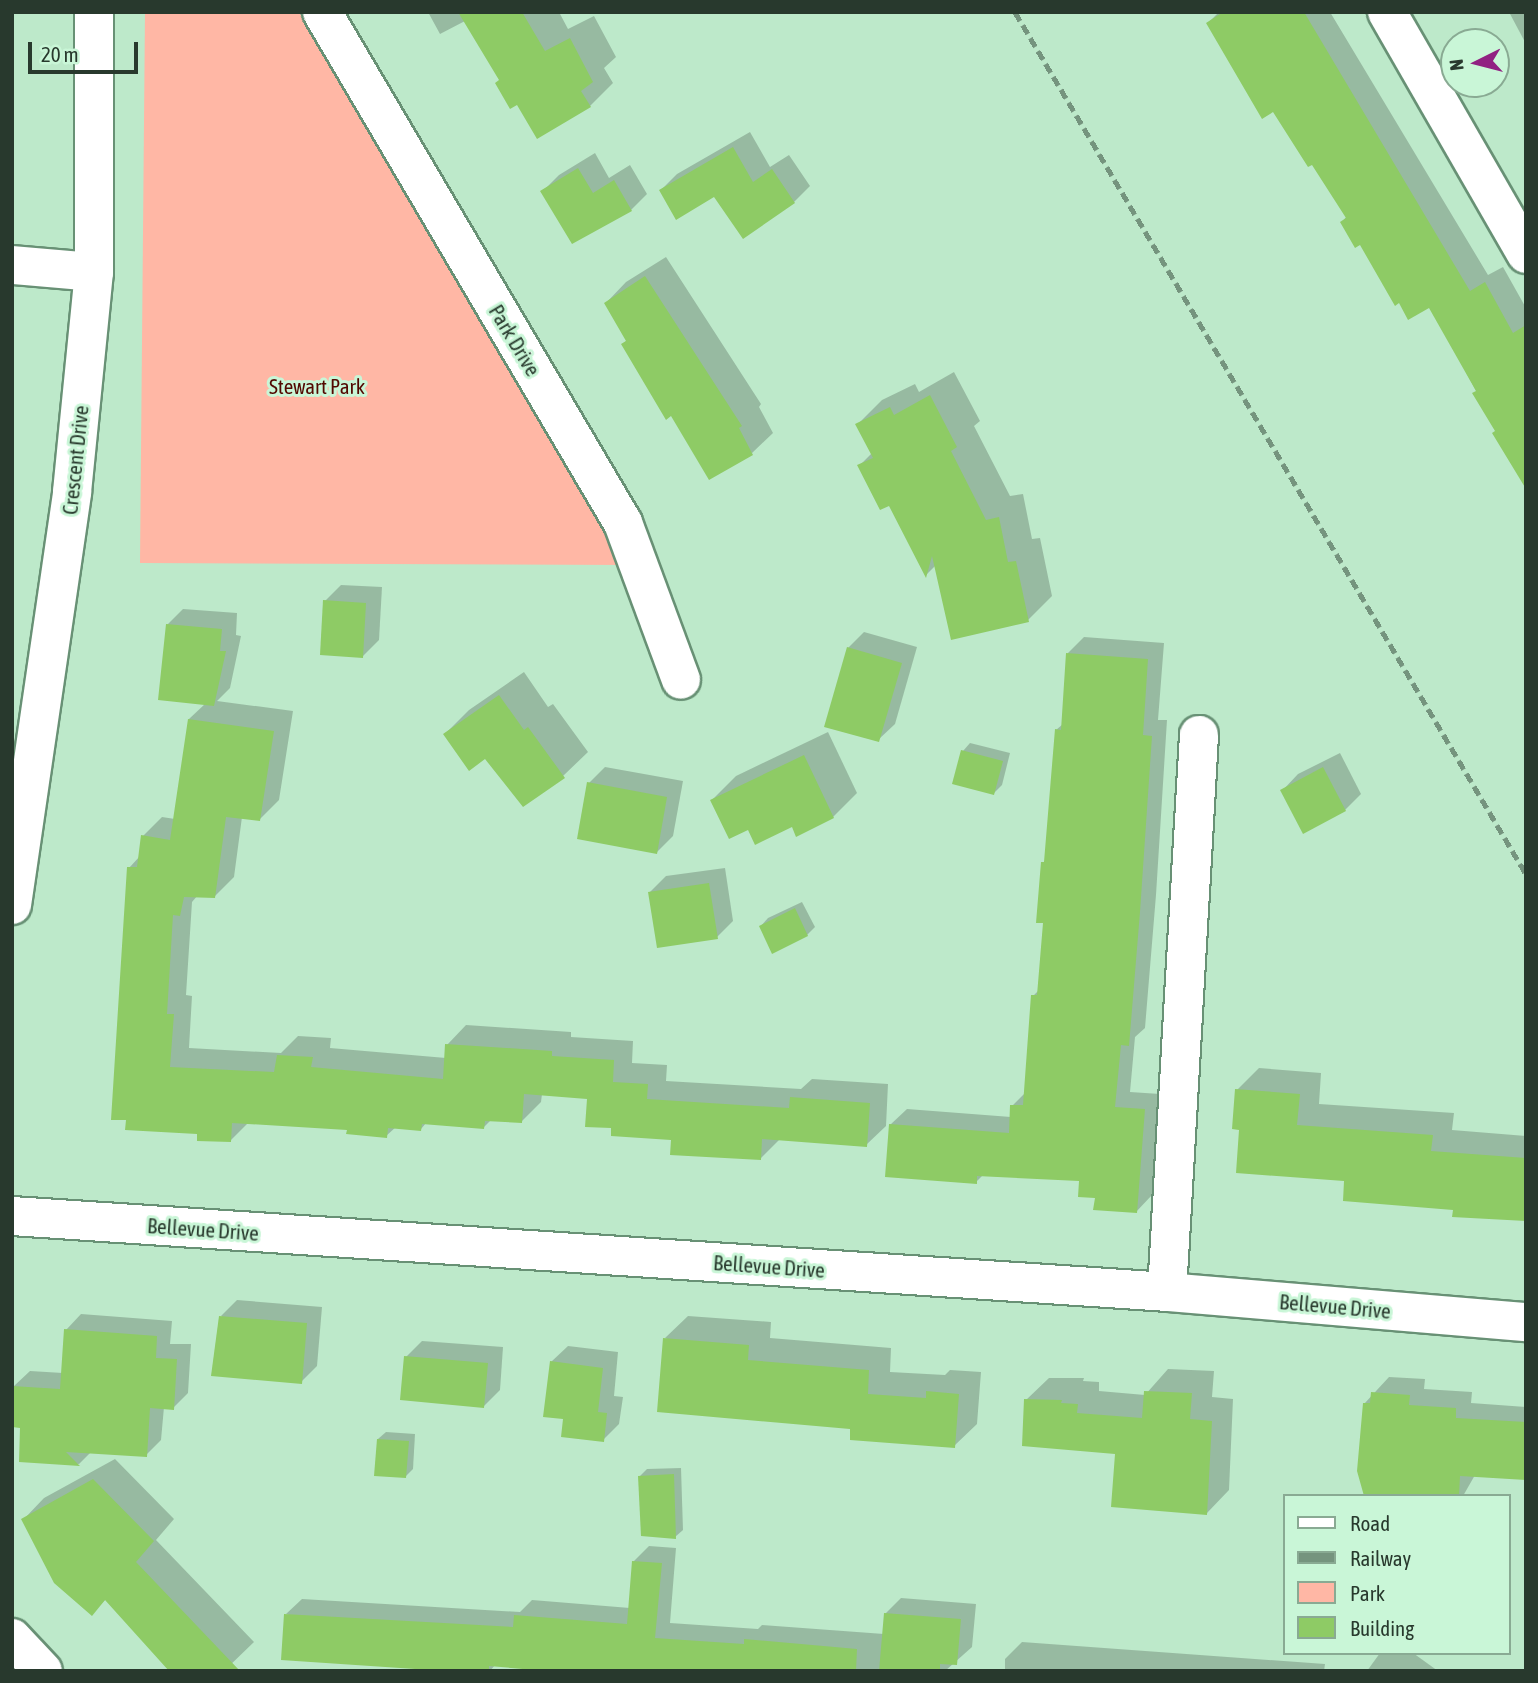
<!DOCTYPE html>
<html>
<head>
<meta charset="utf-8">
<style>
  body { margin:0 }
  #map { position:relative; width:1538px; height:1683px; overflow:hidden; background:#bde9ca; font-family:"Asap Condensed",sans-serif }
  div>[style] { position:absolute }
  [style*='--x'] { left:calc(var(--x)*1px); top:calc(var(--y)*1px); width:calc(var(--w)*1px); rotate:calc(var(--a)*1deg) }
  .green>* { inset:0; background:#ffb7a5 }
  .shadow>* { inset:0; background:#0003 }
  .building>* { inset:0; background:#8ecb65 }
  .roads { filter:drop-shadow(2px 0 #689175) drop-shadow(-2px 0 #689175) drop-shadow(0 2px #689175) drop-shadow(0 -2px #689175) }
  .minor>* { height:38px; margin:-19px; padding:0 19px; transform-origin:19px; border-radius:19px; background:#fff }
  .rail>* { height:5px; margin-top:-2.5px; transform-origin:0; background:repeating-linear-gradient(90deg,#75947e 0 10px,transparent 0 15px) }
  span { translate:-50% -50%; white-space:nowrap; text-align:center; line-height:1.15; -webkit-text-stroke:6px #c9f6d7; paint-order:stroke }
  .street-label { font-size:21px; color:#28392d }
  .park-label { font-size:21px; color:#520800 }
  .frame { position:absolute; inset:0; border:14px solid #28392d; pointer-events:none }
  .legend { position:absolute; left:1283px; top:1494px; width:228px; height:161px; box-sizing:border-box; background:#c9f6d7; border:2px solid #89aa93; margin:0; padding:9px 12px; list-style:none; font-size:21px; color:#28392d }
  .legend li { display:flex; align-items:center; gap:14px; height:35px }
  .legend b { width:35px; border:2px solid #89aa93 }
  .north { position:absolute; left:1440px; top:28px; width:70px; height:70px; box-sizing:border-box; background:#c9f6d7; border:2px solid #89aa93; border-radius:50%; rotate:264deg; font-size:19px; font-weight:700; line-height:28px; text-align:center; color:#28392d }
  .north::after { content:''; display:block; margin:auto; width:24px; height:32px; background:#912182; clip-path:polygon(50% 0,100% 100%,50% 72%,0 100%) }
  .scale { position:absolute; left:28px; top:42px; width:110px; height:32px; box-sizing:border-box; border:4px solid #28392d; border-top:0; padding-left:9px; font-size:21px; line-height:24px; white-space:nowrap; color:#28392d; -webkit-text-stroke:5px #c9f6d7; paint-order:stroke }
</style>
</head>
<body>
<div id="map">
  <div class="green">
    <i style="clip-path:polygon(145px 12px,299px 12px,629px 565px,140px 563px)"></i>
  </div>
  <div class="shadow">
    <i style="clip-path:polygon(428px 12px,559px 12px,568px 29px,594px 16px,616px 57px,604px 68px,613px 83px,590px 106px,501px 80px,465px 21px,440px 34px)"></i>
    <i style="clip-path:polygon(1219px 12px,1330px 12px,1488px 275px,1503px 267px,1526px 308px,1526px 484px,1430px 305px,1342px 222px,1347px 216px,1313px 162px,1208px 23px)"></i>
    <i style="clip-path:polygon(1509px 12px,1526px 12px,1526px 44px)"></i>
    <i style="clip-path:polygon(750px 132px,770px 167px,789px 155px,810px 186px,794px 202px,661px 190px,677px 174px)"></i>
    <i style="clip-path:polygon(595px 153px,609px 178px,630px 165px,647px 194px,631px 210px,543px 191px,559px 175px)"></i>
    <i style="clip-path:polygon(666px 257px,761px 404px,759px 407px,773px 433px,752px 453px,672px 413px,623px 344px,627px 340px,606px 303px,626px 282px)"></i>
    <i style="clip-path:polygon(954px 372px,980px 421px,974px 426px,1010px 496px,1023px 494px,1032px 539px,1040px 538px,1052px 596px,1028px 620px,936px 565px,926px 575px,890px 503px,859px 466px,872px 453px,858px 424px,882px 400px,915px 384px,919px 392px)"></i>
    <i style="clip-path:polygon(341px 585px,382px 587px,379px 640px,363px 656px,325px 601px)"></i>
    <i style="clip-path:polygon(183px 609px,237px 613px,236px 635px,241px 636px,230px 688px,217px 701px,293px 711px,279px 800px,260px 819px,242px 817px,234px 877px,215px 896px,198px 895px,192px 902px,186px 995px,192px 996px,189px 1048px,281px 1053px,298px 1036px,331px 1038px,330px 1048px,446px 1058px,447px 1045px,466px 1025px,571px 1032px,571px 1037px,633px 1041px,632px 1063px,667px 1065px,666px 1081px,801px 1089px,812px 1079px,888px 1084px,886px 1126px,866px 1145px,780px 1139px,760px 1159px,613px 1126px,589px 1097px,542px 1094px,541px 1102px,522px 1121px,492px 1119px,484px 1127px,426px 1123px,421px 1129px,396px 1127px,386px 1136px,349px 1129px,249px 1122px,230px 1141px,199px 1132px,127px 1128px,129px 868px,140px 856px,143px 836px,162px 817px,175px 819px,189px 719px,206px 703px,167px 625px)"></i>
    <i style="clip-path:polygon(864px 632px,917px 647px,895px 724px,878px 740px,848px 648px)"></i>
    <i style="clip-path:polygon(1084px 637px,1164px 643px,1158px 720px,1167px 720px,1156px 895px,1145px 1028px,1135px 1037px,1130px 1092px,1160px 1094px,1152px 1195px,1136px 1212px,1096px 1197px,1081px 1179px,983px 1175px,976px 1182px,890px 1125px,907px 1109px,1011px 1117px,1012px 1106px,1026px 1092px,1033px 996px,1040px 989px,1045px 922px,1043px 863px,1046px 860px,1056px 730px,1063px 724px,1068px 653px)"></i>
    <i style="clip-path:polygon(524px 672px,548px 707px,553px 704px,588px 752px,563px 776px,486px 757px,445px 734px,469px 710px)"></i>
    <i style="clip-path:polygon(828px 732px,857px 793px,833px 817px,792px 825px,749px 828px,712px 800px,736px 776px)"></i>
    <i style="clip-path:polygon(970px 743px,1010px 753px,1002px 785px,994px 793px,963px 751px)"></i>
    <i style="clip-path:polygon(1340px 753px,1361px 794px,1345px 810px,1282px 791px,1298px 774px)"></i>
    <i style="clip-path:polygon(605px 767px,683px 781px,673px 836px,657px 852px,589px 783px)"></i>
    <i style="clip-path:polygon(725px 868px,733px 921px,717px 937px,650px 892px,666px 876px)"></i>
    <i style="clip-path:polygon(802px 902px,815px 927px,807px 935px,761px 926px,768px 918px)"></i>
    <i style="clip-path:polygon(1259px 1068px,1321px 1073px,1319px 1104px,1454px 1113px,1452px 1130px,1526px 1136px,1526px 1220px,1455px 1208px,1346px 1179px,1241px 1129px,1237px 1090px)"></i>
    <i style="clip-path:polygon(237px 1300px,322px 1307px,317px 1366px,301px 1382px,221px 1316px)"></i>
    <i style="clip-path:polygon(81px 1314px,172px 1321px,170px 1344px,191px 1344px,188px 1393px,173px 1408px,164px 1407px,161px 1440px,146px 1455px,91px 1452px,79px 1464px,21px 1460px,22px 1426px,14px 1386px,30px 1371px,63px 1373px,66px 1330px)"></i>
    <i style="clip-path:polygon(688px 1316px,771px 1322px,770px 1338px,891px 1348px,890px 1372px,945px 1375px,950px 1370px,981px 1372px,977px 1424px,954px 1446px,852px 1427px,665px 1338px)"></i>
    <i style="clip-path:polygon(422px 1341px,503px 1347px,500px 1390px,484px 1406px,406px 1357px)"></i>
    <i style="clip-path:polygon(568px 1346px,618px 1352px,614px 1396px,623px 1397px,619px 1424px,603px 1440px,565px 1418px,551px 1362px)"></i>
    <i style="clip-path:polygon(1168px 1369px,1214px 1371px,1212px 1397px,1233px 1399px,1229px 1490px,1207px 1513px,1117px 1452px,1026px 1400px,1049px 1378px,1084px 1378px,1083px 1381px,1099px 1382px,1099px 1391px,1145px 1395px)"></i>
    <i style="clip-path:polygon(1389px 1377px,1425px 1379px,1424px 1389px,1472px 1392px,1471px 1403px,1526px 1407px,1526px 1478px,1475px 1475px,1463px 1496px,1366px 1496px,1364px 1404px)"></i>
    <i style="clip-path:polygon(386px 1432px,415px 1434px,413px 1469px,405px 1477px,378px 1439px)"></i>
    <i style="clip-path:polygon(115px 1459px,174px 1519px,156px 1540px,254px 1642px,224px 1671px,106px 1599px,91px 1614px,23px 1520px,44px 1498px)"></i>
    <i style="clip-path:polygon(681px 1468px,683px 1530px,675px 1537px,640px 1476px,647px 1469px)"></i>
    <i style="clip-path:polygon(649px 1546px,676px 1548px,670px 1623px,758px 1629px,762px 1625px,884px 1634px,885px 1614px,901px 1598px,976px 1604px,972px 1647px,945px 1671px,568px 1671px,495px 1665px,490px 1671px,467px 1671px,286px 1614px,302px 1599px,520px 1612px,532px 1600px,630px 1608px,633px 1562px)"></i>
    <i style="clip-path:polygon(1022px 1642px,1325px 1664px,1324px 1671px,1005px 1671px,1005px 1659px)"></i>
    <i style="clip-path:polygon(1380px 1653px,1413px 1653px,1438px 1671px,1367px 1671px)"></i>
  </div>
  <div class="building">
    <i style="clip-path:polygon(458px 12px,522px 12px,545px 51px,570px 38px,593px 82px,581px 91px,591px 107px,537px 139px,517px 105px,510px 109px,495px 83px,499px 80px)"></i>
    <i style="clip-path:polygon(1223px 12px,1304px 12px,1470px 291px,1485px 282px,1513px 333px,1526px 325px,1526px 489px,1492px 433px,1495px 431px,1472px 393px,1476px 391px,1429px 308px,1408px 320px,1399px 303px,1395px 306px,1360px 245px,1355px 248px,1340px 222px,1346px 218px,1312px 165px,1308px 167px,1273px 112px,1262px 119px,1206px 23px)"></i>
    <i style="clip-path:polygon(733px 147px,753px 182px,772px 169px,795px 203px,743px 239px,714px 197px,676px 220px,659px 190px)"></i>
    <i style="clip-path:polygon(578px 168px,593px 193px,614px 180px,632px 211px,572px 244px,540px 191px)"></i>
    <i style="clip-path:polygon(645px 276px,742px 426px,739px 428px,753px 455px,709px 480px,671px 416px,666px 420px,621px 344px,626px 341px,604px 303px)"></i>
    <i style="clip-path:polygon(930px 395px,957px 447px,951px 451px,986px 520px,999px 517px,1008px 562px,1016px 561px,1029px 622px,951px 640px,932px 556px,926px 578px,889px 506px,880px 510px,857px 465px,873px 458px,855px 424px,890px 407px,894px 415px)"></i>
    <i style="clip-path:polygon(323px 600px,366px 603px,363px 658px,320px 655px)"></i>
    <i style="clip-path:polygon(166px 624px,222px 629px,220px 651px,226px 651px,214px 706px,158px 700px)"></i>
    <i style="clip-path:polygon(847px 647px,902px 663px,879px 742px,824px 727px)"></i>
    <i style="clip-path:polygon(1066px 653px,1148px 659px,1143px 735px,1152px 736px,1140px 912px,1129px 1046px,1121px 1045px,1115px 1107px,1145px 1109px,1137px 1213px,1093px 1210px,1095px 1198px,1078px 1197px,1079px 1181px,977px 1176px,977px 1184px,885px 1177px,889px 1124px,1009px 1133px,1010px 1105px,1023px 1105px,1031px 995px,1037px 995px,1043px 923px,1036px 923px,1041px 862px,1044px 862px,1055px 729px,1061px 730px)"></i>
    <i style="clip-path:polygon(499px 695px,524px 730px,528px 727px,565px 778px,523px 807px,485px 759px,469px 771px,443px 734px)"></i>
    <i style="clip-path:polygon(188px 719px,274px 731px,260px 821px,226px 817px,215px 898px,184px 897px,180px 916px,173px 915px,167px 1014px,174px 1014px,170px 1067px,274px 1072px,277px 1055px,313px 1057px,311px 1067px,443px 1079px,445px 1044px,552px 1051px,552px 1056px,614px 1060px,613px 1082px,648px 1084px,647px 1099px,789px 1108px,790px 1097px,870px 1103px,867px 1147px,762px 1139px,761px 1160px,670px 1155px,671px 1140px,611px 1136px,611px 1128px,585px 1127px,587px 1099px,524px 1094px,522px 1123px,485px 1121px,484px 1129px,422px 1124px,421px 1131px,388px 1128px,387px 1138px,346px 1134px,347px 1130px,232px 1123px,231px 1142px,197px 1141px,197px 1134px,125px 1130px,126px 1120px,111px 1120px,127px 867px,137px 867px,141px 835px,170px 840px)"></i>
    <i style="clip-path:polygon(961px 750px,1003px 761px,994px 795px,952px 784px)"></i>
    <i style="clip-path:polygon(804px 755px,834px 818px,796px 837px,792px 827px,755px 845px,748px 830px,729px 839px,710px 800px)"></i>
    <i style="clip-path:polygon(1323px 767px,1346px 811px,1303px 834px,1280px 790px)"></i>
    <i style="clip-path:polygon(587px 782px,667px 797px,657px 854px,577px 839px)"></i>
    <i style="clip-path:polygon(709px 883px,718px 939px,657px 948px,648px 892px)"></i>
    <i style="clip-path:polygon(795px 908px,808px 936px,772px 954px,759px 926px)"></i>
    <i style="clip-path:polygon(1235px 1089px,1300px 1094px,1297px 1125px,1433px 1135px,1431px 1151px,1526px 1158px,1526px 1221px,1452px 1217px,1453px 1210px,1343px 1201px,1344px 1181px,1236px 1173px,1239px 1130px,1232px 1129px)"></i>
    <i style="clip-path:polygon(219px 1316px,307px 1323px,302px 1384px,211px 1376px)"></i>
    <i style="clip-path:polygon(64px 1329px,157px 1336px,156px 1358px,177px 1359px,174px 1410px,150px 1408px,147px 1457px,66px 1452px,80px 1466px,19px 1462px,20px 1428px,12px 1427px,12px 1386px,60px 1389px)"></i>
    <i style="clip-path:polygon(663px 1338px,749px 1345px,748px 1360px,869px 1370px,868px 1394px,926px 1398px,926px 1391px,959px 1394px,955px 1448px,850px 1440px,850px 1429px,657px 1412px)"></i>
    <i style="clip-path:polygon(404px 1356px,488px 1363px,484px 1408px,400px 1400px)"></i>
    <i style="clip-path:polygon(550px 1361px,603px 1368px,598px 1412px,607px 1413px,604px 1442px,561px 1437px,563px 1419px,543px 1417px)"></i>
    <i style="clip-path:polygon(1144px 1391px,1192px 1393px,1190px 1419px,1212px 1421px,1207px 1515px,1111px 1507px,1115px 1454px,1022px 1446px,1024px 1399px,1062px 1400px,1061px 1403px,1078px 1404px,1077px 1413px,1142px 1418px)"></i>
    <i style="clip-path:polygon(1371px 1392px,1410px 1395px,1409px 1405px,1456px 1408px,1456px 1418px,1526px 1422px,1526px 1480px,1460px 1476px,1459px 1496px,1364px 1496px,1357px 1471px,1363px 1403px,1370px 1403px)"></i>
    <i style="clip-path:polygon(377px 1439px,409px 1441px,406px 1478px,374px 1476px)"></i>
    <i style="clip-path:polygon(674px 1474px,676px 1539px,641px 1536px,638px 1476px)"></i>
    <i style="clip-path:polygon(93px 1479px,154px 1541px,136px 1562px,240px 1671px,169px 1671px,105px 1600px,92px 1616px,54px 1583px,21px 1519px)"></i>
    <i style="clip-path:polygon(632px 1561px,662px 1563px,655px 1638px,744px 1644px,744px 1639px,857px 1649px,856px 1671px,546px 1671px,489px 1666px,489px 1671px,445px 1671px,281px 1660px,284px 1614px,513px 1627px,514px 1615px,627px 1624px)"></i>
    <i style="clip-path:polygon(884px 1613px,961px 1619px,957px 1665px,940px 1664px,940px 1671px,879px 1671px)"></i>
  </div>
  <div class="roads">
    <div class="minor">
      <i style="--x:322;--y:12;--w:593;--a:59.5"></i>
      <i style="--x:623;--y:523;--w:167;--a:69.7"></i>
      <i style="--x:1387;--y:12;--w:279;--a:60.1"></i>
      <i style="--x:12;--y:265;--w:82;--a:4.9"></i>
      <i style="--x:12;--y:905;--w:417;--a:-81.7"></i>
      <i style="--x:72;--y:492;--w:221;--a:-84.3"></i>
      <i style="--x:94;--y:272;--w:260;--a:-90"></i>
      <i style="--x:12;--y:1216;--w:1157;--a:3.76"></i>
      <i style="--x:1167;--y:1292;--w:360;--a:4.8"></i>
      <i style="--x:1167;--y:1292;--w:558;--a:-86.71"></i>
      <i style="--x:12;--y:1638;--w:45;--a:46.8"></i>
    </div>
  </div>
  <div class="rail">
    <i style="--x:1015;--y:12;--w:1002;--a:59.34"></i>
  </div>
  <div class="street-label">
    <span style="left:515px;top:340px;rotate:59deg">Park Drive</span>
    <span style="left:75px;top:460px;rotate:-84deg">Crescent Drive</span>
    <span style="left:203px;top:1229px;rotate:4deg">Bellevue Drive</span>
    <span style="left:769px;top:1266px;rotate:4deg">Bellevue Drive</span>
    <span style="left:1335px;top:1306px;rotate:5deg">Bellevue Drive</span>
  </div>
  <div class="park-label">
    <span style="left:317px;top:386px">Stewart Park</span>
  </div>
  <div class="frame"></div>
  <ul class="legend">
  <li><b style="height:9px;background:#fff"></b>Road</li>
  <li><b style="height:9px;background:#75947e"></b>Railway</li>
  <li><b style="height:19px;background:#ffb7a5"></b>Park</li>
  <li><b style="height:19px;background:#8ecb65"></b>Building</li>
  </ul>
  <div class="north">N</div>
  <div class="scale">20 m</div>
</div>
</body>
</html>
